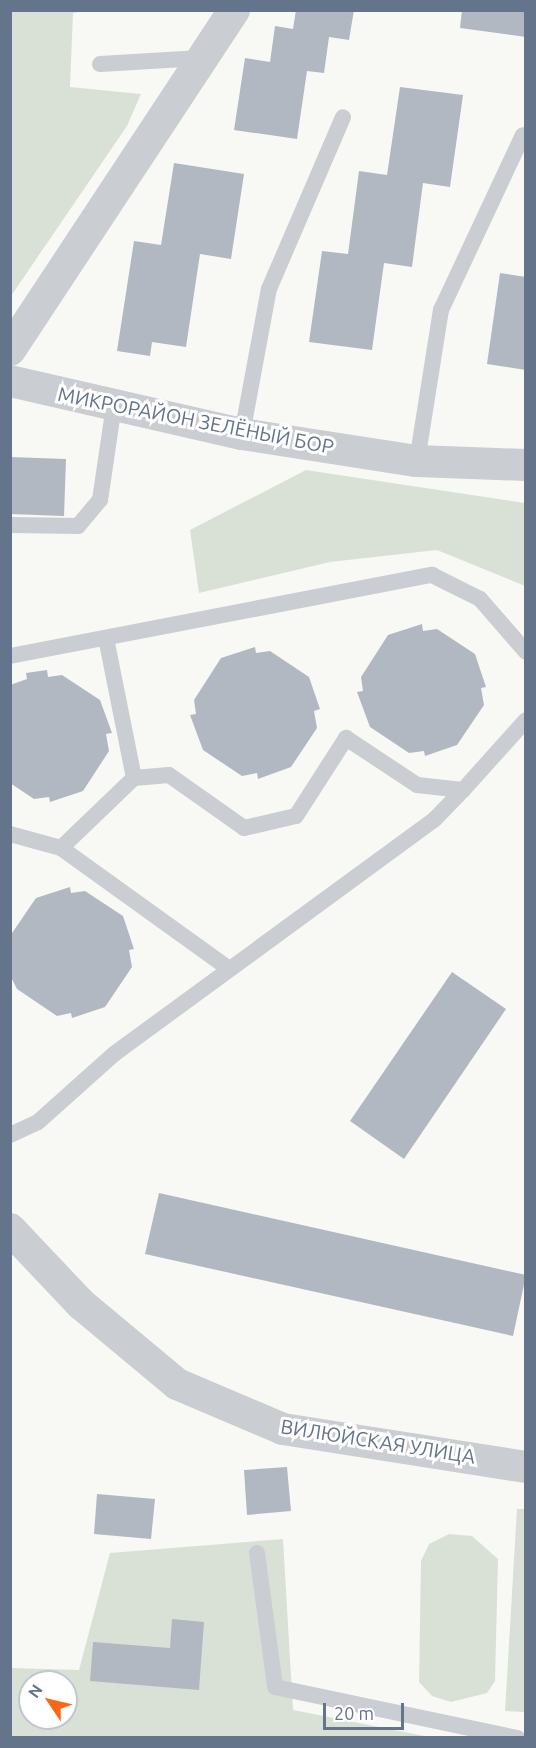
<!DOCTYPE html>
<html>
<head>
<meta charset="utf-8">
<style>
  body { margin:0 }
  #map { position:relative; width:536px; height:1748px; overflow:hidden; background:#f8f9f5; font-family:Ubuntu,sans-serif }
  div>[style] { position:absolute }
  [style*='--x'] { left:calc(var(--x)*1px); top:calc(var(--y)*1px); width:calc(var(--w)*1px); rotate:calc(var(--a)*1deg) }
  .green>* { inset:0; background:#d9e1d6 }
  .building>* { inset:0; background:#b2b8c1 }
  .service>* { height:16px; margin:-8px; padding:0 8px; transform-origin:8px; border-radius:8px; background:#cacdd1 }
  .minor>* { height:32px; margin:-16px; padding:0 16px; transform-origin:16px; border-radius:16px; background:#cacdd1 }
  span { translate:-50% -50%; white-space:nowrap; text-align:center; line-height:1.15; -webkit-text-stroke:6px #fff; paint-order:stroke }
  .street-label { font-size:20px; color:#64748a }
  .frame { position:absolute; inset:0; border:12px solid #64748a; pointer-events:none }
  .north { position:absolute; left:18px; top:1670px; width:60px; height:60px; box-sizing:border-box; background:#fff; border:2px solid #c1c7d0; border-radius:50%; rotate:305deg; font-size:16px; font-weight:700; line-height:24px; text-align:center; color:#64748a }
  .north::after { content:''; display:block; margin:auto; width:21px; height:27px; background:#f56818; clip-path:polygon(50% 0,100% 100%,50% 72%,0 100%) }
  .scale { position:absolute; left:323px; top:1703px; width:81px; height:27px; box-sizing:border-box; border:3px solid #64748a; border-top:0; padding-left:8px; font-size:18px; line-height:21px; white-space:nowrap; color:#64748a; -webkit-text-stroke:4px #fff; paint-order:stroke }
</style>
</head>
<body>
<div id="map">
  <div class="green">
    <i style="clip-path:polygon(11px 10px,84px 11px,73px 13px,70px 87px,141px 94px,127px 126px,11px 296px)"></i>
    <i style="clip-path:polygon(306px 470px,525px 503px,525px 586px,437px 550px,330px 562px,199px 593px,190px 530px)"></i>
    <i style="clip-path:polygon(517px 1509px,526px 1509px,525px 1712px,505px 1711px)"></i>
    <i style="clip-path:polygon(449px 1534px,472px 1536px,498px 1559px,495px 1681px,487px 1693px,451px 1702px,432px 1696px,419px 1682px,421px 1561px,429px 1544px)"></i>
    <i style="clip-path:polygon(evenodd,283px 1539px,293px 1710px,430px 1737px,11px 1738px,11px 1668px,79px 1670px,110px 1553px,283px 1539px,30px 1682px,66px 1682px,66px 1718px,30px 1718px,30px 1682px)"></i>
  </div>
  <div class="building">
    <i style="clip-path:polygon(296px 10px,354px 10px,349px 40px,329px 37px,324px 73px,307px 71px,297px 139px,234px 130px,245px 58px,270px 62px,275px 26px,293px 29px)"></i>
    <i style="clip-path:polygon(462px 10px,526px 10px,526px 37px,460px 28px)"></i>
    <i style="clip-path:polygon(400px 87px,463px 95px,450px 187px,423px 183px,412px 267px,384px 263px,372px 350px,309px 342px,322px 251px,348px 254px,359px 171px,387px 175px)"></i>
    <i style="clip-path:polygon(174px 163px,244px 174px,231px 259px,200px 254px,186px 347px,152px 342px,150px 356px,117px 351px,134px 241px,161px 245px)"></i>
    <i style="clip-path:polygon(500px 273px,526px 277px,526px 370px,487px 364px)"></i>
    <i style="clip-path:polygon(10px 457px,66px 459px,64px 516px,10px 514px)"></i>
    <i style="clip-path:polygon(422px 624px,423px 631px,437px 629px,475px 654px,486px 687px,481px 688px,484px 705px,457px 745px,425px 756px,424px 751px,409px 753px,370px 727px,357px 692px,363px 691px,361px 677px,388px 635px)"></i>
    <i style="clip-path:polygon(255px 647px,256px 653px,270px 651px,309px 677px,320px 709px,314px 711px,317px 728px,291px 767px,258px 779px,257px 773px,242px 776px,203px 750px,190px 715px,196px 714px,194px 700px,221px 658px)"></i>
    <i style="clip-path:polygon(47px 670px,48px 677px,62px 675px,100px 700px,112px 733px,106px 734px,109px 751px,83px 791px,50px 802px,49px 797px,34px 799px,10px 783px,10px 685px,27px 679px,26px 673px)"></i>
    <i style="clip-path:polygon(70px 887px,71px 893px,85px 891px,123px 916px,134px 949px,129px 950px,132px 967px,105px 1007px,72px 1018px,71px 1013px,57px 1016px,17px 989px,10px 975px,10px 936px,36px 898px)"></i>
    <i style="clip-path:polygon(452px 972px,506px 1009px,404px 1159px,350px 1121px)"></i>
    <i style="clip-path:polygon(159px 1193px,526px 1275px,513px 1336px,145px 1254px)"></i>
    <i style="clip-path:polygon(287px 1467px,291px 1511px,247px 1515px,244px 1470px)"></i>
    <i style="clip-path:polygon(97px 1494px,155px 1499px,151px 1539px,94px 1534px)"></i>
    <i style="clip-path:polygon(172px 1619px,204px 1622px,199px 1690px,90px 1681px,93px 1642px,170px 1648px)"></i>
  </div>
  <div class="service">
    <i style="--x:100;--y:64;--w:101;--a:-3.4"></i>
    <i style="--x:242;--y:434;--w:147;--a:-79.5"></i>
    <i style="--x:269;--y:289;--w:187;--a:-66.7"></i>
    <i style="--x:417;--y:461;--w:153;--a:-81"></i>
    <i style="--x:441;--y:310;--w:193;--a:-64.9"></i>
    <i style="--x:10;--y:525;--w:68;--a:0.8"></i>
    <i style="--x:78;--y:526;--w:34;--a:-50"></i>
    <i style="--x:100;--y:500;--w:96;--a:-81.6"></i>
    <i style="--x:106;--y:638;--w:143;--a:78.7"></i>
    <i style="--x:10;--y:656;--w:430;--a:-10.9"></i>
    <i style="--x:432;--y:575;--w:54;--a:26.6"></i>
    <i style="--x:480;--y:599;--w:70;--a:49"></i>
    <i style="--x:10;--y:834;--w:53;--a:15.4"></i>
    <i style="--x:61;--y:848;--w:101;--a:-43.8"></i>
    <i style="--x:134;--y:778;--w:35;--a:-5"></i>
    <i style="--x:169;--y:775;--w:92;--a:35.2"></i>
    <i style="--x:244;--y:828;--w:53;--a:-13"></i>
    <i style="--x:296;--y:816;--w:93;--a:-57.3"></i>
    <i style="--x:346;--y:738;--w:85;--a:33.5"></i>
    <i style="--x:417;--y:785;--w:46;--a:6.2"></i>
    <i style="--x:463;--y:790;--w:94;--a:-48"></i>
    <i style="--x:61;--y:848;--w:206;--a:35.7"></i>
    <i style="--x:10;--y:1135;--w:31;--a:-25"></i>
    <i style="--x:38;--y:1122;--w:102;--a:-41.8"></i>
    <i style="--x:114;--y:1054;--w:396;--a:-36.2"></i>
    <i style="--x:434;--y:820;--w:42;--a:-46"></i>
    <i style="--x:257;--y:1553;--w:135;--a:82.3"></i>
    <i style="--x:275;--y:1687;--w:248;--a:11.9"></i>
  </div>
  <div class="minor">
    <i style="--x:10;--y:350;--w:407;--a:-56.6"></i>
    <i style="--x:10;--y:381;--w:238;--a:12.9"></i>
    <i style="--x:242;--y:434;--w:177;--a:8.8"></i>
    <i style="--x:417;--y:461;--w:109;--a:2.1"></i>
    <i style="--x:10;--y:1229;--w:103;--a:46.6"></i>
    <i style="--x:81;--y:1304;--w:125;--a:39.8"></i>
    <i style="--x:177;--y:1384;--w:115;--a:23"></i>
    <i style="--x:283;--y:1429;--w:246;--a:8.9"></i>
  </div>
  <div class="street-label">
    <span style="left:196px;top:420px;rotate:11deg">МИКРОРАЙОН ЗЕЛЁНЫЙ БОР</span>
    <span style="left:378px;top:1441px;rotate:9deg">ВИЛЮЙСКАЯ УЛИЦА</span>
  </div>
  <div class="frame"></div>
  <div class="north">N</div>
  <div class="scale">20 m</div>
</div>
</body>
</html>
